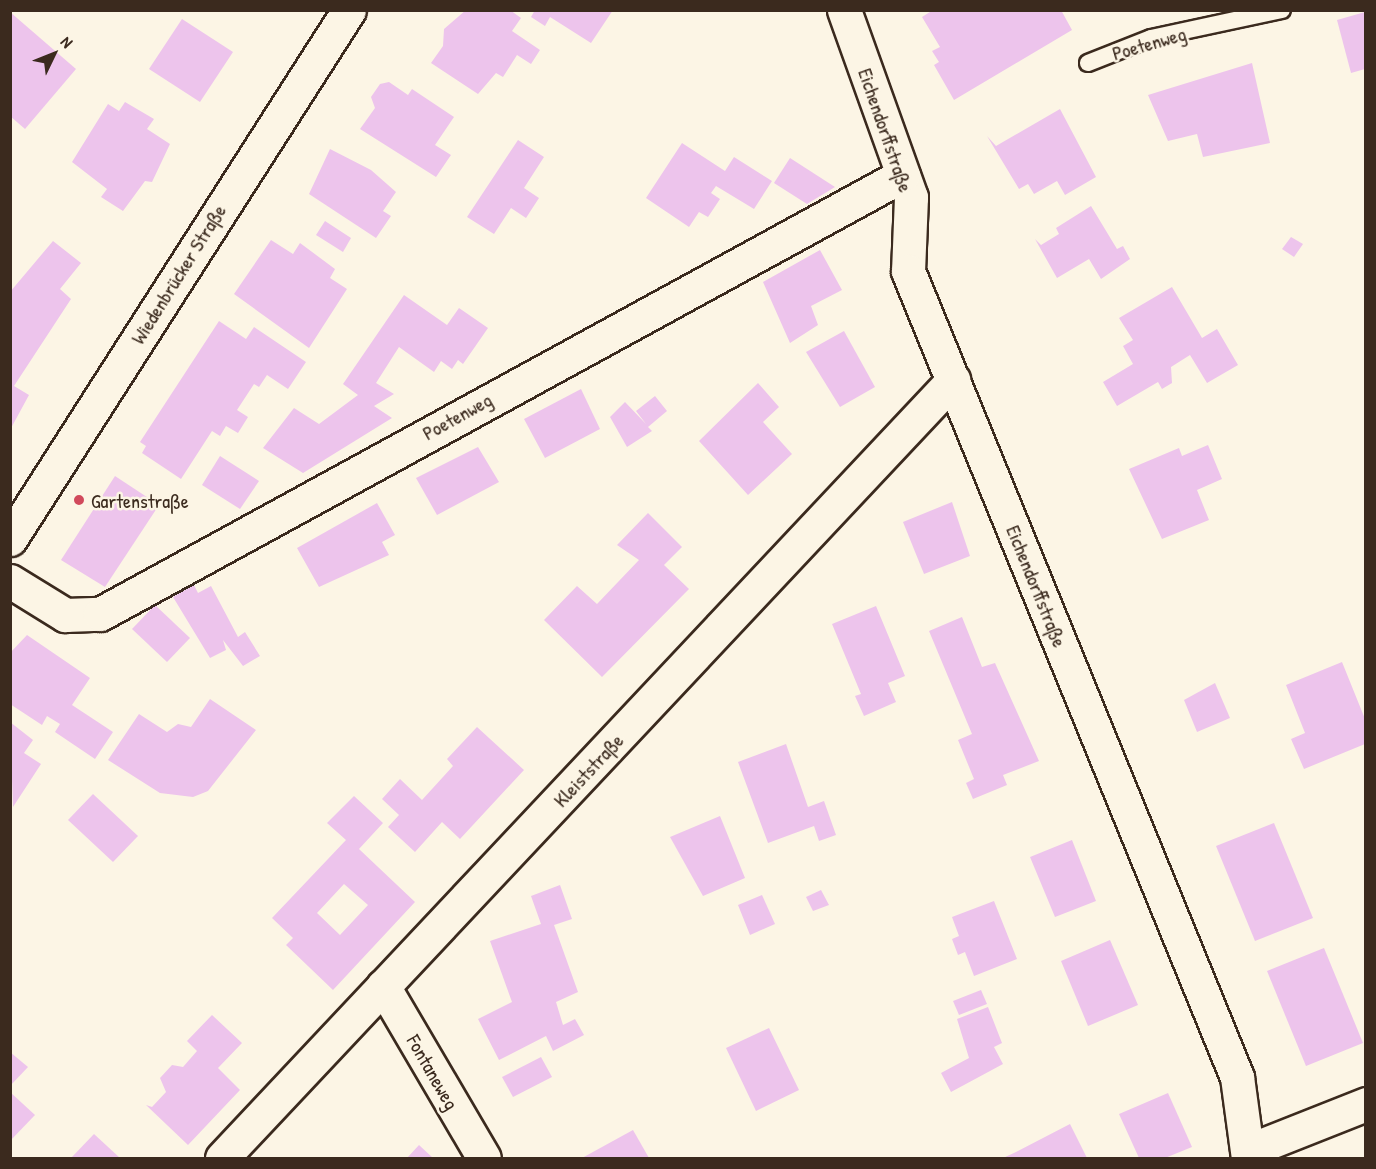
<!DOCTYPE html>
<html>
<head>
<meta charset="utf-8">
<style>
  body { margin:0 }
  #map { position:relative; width:1376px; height:1169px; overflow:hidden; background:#fcf5e5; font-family:"Patrick Hand",sans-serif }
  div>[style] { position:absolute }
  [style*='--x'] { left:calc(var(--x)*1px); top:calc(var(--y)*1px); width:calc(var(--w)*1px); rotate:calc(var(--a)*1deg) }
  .building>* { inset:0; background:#edc4ec }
  .roads { filter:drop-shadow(2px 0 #3b2a1e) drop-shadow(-2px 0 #3b2a1e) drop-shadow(0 2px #3b2a1e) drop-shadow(0 -2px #3b2a1e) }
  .lane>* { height:16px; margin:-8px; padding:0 8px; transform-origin:8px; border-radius:8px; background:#fcf5e5 }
  .street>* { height:33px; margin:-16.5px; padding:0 16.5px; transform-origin:16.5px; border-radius:16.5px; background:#fcf5e5 }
  .secondary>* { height:33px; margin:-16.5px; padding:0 16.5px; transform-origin:16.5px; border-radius:16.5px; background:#fcf5e5 }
  .dots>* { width:16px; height:16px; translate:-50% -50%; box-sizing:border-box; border:3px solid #fcf5e5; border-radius:50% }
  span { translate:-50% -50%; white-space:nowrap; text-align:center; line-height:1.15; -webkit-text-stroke:5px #fcf5e5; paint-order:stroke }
  .street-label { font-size:20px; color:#3b2a1e }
  .poi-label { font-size:20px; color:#3b2a1e }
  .left { translate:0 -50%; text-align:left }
  .frame { position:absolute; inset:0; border:12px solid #3b2a1e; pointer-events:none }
  .north { position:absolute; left:24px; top:24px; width:60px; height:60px; -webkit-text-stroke:4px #fcf5e5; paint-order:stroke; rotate:47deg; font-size:16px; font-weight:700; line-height:24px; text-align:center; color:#3b2a1e }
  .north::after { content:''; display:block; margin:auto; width:21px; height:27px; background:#3b2a1e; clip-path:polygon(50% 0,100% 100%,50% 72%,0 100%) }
</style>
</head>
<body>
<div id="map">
  <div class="building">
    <i style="clip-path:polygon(466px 10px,510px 10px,521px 18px,512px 31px,540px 50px,531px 64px,517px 55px,503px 77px,496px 73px,478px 94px,431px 63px,443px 46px,444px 29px)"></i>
    <i style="clip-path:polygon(535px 10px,613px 10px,591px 43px,550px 17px,545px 26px,531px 17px)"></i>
    <i style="clip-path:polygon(933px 10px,1061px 10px,1072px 30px,954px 100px,934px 65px,939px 62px,932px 51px,940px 47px,922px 17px)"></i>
    <i style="clip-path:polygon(10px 12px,76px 69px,25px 129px,10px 116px)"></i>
    <i style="clip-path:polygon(1365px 12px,1365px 69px,1351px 73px,1337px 20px)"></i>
    <i style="clip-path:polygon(182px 19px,233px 52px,200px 102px,149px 69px)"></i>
    <i style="clip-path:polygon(1252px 63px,1270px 143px,1203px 157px,1197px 134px,1168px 141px,1148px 95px)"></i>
    <i style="clip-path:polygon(389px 82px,408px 95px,412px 89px,454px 117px,435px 145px,451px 155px,436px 177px,360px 129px,375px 108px,371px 97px,380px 84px)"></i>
    <i style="clip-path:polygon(125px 102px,154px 119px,147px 129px,170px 144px,152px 182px,145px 181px,123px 211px,101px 197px,107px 189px,72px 162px,108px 104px,119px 111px)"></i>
    <i style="clip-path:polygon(1060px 109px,1096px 177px,1065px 195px,1057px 181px,1034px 194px,1028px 184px,1019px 189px,987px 136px,996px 146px)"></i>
    <i style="clip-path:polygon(518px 140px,544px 157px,524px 188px,539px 198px,526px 218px,511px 208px,494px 234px,467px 217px)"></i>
    <i style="clip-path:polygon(682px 143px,725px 171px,734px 157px,772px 181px,754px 209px,716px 186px,711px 193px,720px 199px,708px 217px,699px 212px,689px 227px,646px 198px)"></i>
    <i style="clip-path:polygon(330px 149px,371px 170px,396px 192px,383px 211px,391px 216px,376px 238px,309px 194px)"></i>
    <i style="clip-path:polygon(790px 158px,835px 187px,807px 204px,774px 183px)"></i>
    <i style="clip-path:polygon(1091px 206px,1117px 249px,1123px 246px,1130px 259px,1101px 279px,1089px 259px,1057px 278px,1035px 239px,1041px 245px,1059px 234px,1056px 228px)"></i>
    <i style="clip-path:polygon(325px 221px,351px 238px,343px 252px,316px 235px)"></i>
    <i style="clip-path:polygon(1291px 237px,1303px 244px,1294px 257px,1282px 249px)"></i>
    <i style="clip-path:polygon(271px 240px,293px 254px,300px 243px,335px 269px,330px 278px,347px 289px,309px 348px,234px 294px)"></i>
    <i style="clip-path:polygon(53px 241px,81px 263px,60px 289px,71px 299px,14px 386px,29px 395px,10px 430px,10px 292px)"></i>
    <i style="clip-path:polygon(820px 250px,842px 290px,811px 306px,818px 325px,790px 343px,763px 282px)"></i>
    <i style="clip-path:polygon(1172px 287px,1202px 338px,1217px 329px,1238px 365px,1207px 383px,1190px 355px,1171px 367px,1172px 383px,1162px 389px,1158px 382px,1117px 406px,1103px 382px,1133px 364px,1123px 346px,1133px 340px,1119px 318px)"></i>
    <i style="clip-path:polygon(404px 295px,447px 325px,459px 308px,488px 328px,463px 364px,458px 360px,452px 369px,441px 361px,434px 372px,399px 347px,376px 383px,394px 394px,374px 406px,392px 418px,303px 473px,263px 448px,294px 408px,319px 424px,358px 395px,343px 384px)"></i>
    <i style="clip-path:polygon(219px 321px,246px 339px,254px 327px,306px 362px,288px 389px,267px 375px,259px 387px,254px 384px,237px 410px,248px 417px,238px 433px,226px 426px,220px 436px,212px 431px,181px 479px,142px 453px,146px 446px,140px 442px)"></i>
    <i style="clip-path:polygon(844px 331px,875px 387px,840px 407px,806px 352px)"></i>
    <i style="clip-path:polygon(758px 383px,779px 407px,763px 422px,792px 454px,748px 495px,699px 441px)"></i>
    <i style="clip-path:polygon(581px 389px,600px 429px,545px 458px,524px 419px)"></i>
    <i style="clip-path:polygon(655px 396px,667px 411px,648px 427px,652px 431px,627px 447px,610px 417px,625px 402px,646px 424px,636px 411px)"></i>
    <i style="clip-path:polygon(1208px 445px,1222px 479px,1197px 490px,1209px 520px,1162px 539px,1129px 469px,1179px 448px,1182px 456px)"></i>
    <i style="clip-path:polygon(478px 447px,499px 482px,437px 515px,416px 478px)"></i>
    <i style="clip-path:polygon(220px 456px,259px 481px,240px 509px,202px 485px)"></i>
    <i style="clip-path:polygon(115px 476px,159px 505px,105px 587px,61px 560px)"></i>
    <i style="clip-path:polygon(952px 502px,970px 556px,924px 574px,903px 522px)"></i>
    <i style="clip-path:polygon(377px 503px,395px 535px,382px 542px,389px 555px,319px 587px,297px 548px)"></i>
    <i style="clip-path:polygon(648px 513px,682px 547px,664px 565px,689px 589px,602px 677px,544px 620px,577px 586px,597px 604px,639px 560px,617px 545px)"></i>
    <i style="clip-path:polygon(194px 585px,198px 593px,211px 586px,238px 637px,245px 632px,260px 656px,243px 666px,223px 640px,226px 650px,210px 658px,173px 597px)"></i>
    <i style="clip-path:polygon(155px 605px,190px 638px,167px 662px,132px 629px)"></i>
    <i style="clip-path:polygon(876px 606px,905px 676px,888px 683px,896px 702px,864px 716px,855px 696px,861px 694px,832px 624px)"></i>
    <i style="clip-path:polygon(962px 617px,982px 667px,995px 663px,1039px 761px,1003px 775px,1007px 785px,973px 799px,966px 783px,974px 779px,958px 740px,972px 734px,929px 631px)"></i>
    <i style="clip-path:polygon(27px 635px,90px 678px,72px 705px,113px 732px,95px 759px,55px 732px,60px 724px,47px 716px,42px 725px,10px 704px,10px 653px)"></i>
    <i style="clip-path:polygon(1342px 662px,1365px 719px,1365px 744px,1304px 769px,1291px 739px,1305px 733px,1286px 685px)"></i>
    <i style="clip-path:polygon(1215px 683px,1230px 718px,1197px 732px,1184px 700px)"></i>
    <i style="clip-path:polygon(210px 699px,256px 730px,208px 791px,193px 797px,160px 793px,108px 760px,139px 714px,167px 732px,178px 724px,191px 727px)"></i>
    <i style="clip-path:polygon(10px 722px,33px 740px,24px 753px,41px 764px,13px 807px)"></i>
    <i style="clip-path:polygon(477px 727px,524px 770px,460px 839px,442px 822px,415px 852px,388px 827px,399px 815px,382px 799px,400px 779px,422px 800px,453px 766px,447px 759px)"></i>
    <i style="clip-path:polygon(786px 744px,808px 807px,824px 801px,836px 835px,819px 841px,814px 826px,768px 843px,738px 762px)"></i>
    <i style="clip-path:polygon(93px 794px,138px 836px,113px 862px,68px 820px)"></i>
    <i style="clip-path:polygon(evenodd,354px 796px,383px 823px,359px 849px,415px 902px,333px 990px,286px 945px,293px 938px,272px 918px,346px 840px,327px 823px,354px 796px,344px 884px,368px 905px,340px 935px,317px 913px,344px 884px)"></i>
    <i style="clip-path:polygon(720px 816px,745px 878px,703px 896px,670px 837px)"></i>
    <i style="clip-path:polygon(1274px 823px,1313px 918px,1255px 941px,1216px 846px)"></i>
    <i style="clip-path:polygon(1072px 840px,1096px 901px,1055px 917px,1030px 857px)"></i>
    <i style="clip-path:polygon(560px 885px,572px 919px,554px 925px,578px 992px,556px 1002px,563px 1025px,575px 1019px,584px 1035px,553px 1051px,546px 1036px,499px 1060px,478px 1019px,512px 1002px,490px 941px,541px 924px,531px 896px)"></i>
    <i style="clip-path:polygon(821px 890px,829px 905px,813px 911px,806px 897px)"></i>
    <i style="clip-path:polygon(762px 895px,775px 924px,750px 935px,738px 905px)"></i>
    <i style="clip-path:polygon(994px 901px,1017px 959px,974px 976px,965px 952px,958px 955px,952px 939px,959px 936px,952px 917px)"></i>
    <i style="clip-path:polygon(1110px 940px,1138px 1005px,1088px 1026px,1061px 961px)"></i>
    <i style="clip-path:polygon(1324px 948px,1363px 1043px,1306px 1066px,1267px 971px)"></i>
    <i style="clip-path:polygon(981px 990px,987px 1004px,959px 1015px,953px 1001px)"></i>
    <i style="clip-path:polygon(988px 1007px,1002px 1043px,994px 1047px,1003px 1064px,951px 1092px,941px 1073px,969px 1058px,957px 1019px)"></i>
    <i style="clip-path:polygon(212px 1015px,242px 1043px,218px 1068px,240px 1090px,188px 1145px,146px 1105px,152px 1107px,166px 1092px,160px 1078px,172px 1065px,183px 1067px,197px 1051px,187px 1041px)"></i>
    <i style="clip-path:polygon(769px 1028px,799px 1090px,756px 1111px,726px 1048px)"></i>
    <i style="clip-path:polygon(10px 1052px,28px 1067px,10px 1086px)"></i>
    <i style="clip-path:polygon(541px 1057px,552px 1077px,513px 1097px,502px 1077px)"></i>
    <i style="clip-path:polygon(10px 1092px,35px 1115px,10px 1141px)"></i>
    <i style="clip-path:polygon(1168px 1093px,1192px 1147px,1165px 1158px,1139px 1158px,1119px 1114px)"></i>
    <i style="clip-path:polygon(1070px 1124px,1087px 1158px,1003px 1158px,1016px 1152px)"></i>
    <i style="clip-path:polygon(633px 1130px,649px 1158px,582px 1158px)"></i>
    <i style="clip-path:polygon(94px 1134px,120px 1158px,71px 1158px)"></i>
    <i style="clip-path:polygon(419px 1145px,433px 1158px,396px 1158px,407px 1158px)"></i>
  </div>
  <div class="roads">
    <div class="lane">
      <i style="--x:1088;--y:63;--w:68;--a:-21.6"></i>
      <i style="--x:1151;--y:38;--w:134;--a:-12.1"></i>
    </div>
    <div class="street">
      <i style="--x:844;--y:10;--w:199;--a:70.3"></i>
      <i style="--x:911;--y:197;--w:74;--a:92.3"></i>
      <i style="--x:908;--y:271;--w:871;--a:67.8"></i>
      <i style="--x:1237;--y:1077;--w:82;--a:82.3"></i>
      <i style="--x:10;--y:581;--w:65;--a:31.7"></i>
      <i style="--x:65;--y:615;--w:35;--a:-2"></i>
      <i style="--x:100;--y:614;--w:915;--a:-28.67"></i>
      <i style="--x:383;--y:986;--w:199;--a:59.6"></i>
      <i style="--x:1250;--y:1150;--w:125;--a:-21.6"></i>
      <i style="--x:222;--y:1158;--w:1068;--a:-46.78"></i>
    </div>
    <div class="secondary">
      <i style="--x:10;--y:539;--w:628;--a:-57.35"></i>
    </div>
  </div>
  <div class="dots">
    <i style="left:79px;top:500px;background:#d1495b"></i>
  </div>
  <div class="street-label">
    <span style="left:1149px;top:43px;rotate:-16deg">Poetenweg</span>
    <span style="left:886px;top:130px;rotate:71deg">Eichendorffstraße</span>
    <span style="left:178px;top:274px;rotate:-58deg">Wiedenbrücker Straße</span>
    <span style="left:457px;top:416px;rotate:-29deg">Poetenweg</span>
    <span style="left:1037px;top:586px;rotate:68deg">Eichendorffstraße</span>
    <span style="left:588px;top:770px;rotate:-47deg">Kleiststraße</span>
    <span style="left:433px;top:1072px;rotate:60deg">Fontaneweg</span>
  </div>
  <div class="poi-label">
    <span class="left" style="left:91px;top:500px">Gartenstraße</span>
  </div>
  <div class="frame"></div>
  <div class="north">N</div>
</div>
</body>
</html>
